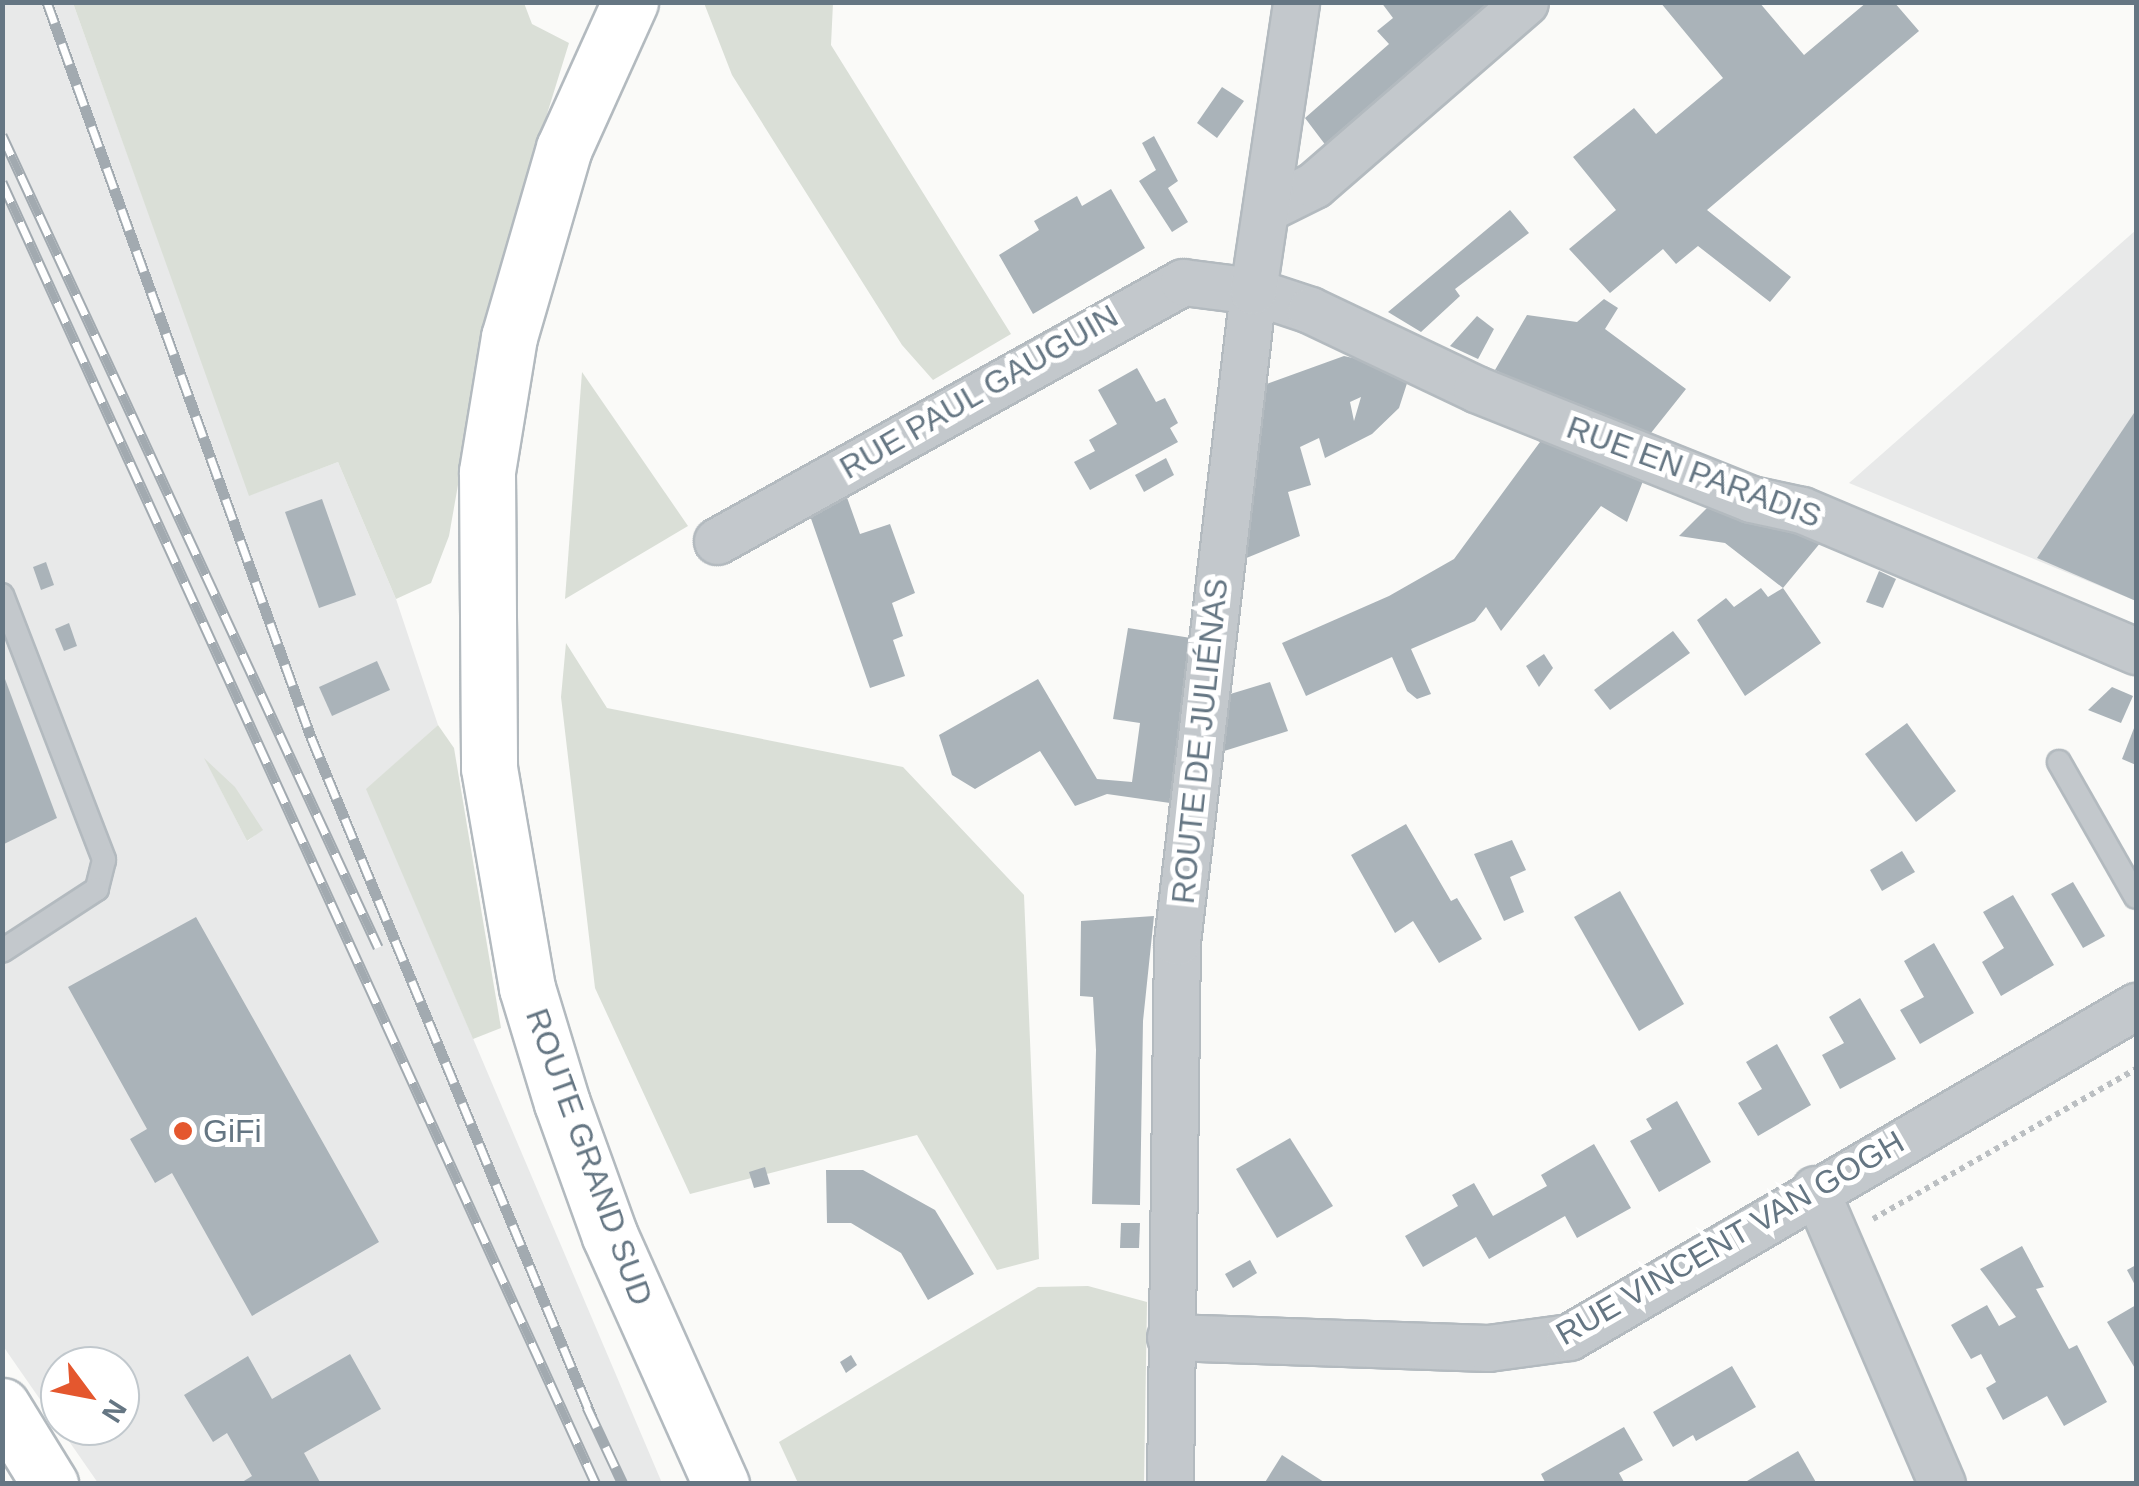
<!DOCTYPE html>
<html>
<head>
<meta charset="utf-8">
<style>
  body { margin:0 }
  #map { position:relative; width:2139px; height:1486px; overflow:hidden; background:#fafaf8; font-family:Helvetica,sans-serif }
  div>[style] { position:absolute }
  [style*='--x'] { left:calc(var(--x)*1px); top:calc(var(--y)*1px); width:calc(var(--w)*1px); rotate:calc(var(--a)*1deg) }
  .built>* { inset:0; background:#e8e9e9 }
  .green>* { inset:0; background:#dadfd7 }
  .building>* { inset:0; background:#aab3b9 }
  .path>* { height:6px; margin-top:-3px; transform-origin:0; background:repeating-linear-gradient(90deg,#bbbfc2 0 5px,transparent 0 10px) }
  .roads { filter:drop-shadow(2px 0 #b3babf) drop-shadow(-2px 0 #b3babf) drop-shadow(0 2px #b3babf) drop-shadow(0 -2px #b3babf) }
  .service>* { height:22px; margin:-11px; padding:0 11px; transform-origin:11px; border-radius:11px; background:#c3c8cc }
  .minor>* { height:45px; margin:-22.5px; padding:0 22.5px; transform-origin:22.5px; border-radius:22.5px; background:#c3c8cc }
  .secondary>* { height:55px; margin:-27.5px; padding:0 27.5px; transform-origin:27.5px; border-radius:27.5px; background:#fff }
  .primary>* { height:55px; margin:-27.5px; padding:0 27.5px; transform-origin:27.5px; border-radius:27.5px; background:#fff }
  .rail>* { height:11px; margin-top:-5.5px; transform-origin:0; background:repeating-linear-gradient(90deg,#fff 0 22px,#a2aab0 0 44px); box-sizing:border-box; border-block:2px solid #a2aab0 }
  .dots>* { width:28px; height:28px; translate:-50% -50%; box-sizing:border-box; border:5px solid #fff; border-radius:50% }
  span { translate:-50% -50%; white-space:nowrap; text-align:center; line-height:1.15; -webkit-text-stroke:10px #fff; paint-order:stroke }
  .street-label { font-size:32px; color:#657683 }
  .poi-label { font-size:32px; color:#657683 }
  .left { translate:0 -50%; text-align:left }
  .frame { position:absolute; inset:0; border:5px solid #657683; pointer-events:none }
  .north { position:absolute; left:40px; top:1346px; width:100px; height:100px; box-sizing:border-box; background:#fff; border:2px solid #c1c8cd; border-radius:50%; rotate:122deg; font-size:28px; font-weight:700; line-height:40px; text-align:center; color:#657683 }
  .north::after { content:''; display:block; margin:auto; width:35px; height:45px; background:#e4572e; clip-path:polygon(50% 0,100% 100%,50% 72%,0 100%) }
</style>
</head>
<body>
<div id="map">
  <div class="built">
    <i style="clip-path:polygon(evenodd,2px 3px,73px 3px,250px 495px,338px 462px,396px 599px,438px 725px,367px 789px,662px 1483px,98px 1483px,3px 1346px,2px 3px,206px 761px,262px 829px,248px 841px,247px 841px,206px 761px,2px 3px,60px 1366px,120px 1366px,120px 1426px,60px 1426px,60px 1366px)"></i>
    <i style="clip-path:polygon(2136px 230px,2136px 601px,1849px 483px)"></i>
  </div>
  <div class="green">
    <i style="clip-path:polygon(73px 3px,524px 3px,532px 24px,569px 43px,492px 292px,449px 536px,431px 583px,396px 599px,338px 462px,249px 496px)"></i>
    <i style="clip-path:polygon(704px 3px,833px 3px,831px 45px,1011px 334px,933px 380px,902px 345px,732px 75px)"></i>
    <i style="clip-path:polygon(582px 372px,688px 526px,565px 599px)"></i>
    <i style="clip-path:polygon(566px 643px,607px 708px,903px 767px,1024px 895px,1039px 1259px,997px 1270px,917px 1135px,690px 1194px,595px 988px,561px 697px)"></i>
    <i style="clip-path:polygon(438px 725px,454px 748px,501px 1028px,473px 1039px,366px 789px)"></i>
    <i style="clip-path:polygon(204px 758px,235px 787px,263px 830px,247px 841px)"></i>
    <i style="clip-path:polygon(1088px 1286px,1147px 1302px,1144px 1483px,798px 1483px,779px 1442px,1038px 1287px)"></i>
  </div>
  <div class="building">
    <i style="clip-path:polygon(1381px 2px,1495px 2px,1330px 151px,1305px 118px,1389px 44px,1377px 31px,1393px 18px)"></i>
    <i style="clip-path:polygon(1660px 2px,1759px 2px,1804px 55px,1867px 2px,1894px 2px,1919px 31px,1707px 210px,1791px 277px,1770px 302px,1698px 246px,1676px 264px,1663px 249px,1610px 293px,1569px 249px,1616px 210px,1573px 157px,1634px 108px,1656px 134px,1723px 78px)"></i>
    <i style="clip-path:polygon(1222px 87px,1244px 101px,1217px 138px,1197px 123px)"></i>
    <i style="clip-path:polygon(1154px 136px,1178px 181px,1168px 188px,1188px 222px,1172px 232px,1139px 181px,1156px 170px,1142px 143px)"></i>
    <i style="clip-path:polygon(1111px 189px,1145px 248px,1033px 314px,999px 255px,1039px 230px,1034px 221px,1077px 196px,1082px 206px)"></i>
    <i style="clip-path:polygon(1510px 210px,1529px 233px,1455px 289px,1460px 296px,1421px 332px,1388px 312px)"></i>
    <i style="clip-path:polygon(1604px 299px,1618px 308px,1605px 329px,1686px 389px,1643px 443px,1495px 370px,1527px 315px,1577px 322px)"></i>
    <i style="clip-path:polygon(1477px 316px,1494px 329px,1478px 359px,1450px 346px)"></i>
    <i style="clip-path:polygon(evenodd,1344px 356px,1411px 371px,1399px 408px,1372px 434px,1325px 458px,1319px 438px,1300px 447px,1311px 485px,1288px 492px,1300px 536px,1244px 559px,1264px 385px,1344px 356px,1361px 397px,1354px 421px,1350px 402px,1361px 397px)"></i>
    <i style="clip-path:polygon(1137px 368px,1156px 402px,1165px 398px,1178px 423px,1170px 428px,1178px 442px,1090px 490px,1074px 462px,1095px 451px,1089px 440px,1117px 424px,1098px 390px)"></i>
    <i style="clip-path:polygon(2136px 410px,2136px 601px,2037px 558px)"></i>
    <i style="clip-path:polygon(1532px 426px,1645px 476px,1627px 522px,1601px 506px,1501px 631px,1486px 607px,1475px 621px,1411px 649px,1431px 694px,1417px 699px,1407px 691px,1392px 657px,1306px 696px,1282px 643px,1389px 596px,1454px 559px,1540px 442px,1528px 435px)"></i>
    <i style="clip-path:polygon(1166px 458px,1174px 475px,1144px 492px,1135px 475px)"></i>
    <i style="clip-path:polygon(844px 489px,860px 534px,890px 524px,915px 593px,892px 603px,903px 636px,893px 640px,905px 676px,870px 688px,808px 510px)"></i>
    <i style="clip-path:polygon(322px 499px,356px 595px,319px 608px,285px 512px)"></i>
    <i style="clip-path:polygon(1712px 503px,1763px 519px,1821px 542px,1783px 588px,1725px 543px,1679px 536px)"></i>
    <i style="clip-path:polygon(46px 562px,54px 585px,41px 590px,33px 567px)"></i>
    <i style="clip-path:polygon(1879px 571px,1896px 579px,1883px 608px,1866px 602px)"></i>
    <i style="clip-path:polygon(1761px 588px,1768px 597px,1783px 588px,1821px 643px,1745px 696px,1697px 620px,1726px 598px,1734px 607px)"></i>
    <i style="clip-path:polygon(69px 623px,77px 646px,64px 651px,55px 629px)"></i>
    <i style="clip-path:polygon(1128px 628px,1191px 638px,1170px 803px,1107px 794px,1075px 806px,1040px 751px,975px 789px,952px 775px,939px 735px,1038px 679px,1097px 779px,1132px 782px,1140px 723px,1113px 719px)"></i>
    <i style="clip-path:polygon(1673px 631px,1690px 653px,1610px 710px,1594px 690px)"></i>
    <i style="clip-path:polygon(1544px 654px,1553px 668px,1539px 687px,1526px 666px)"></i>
    <i style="clip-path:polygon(377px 661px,390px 690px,332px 716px,319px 687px)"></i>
    <i style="clip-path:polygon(2px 671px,57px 818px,2px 845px)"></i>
    <i style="clip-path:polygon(1270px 682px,1288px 731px,1221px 752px,1227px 695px)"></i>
    <i style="clip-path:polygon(2112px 687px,2133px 696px,2121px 723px,2088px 710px)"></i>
    <i style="clip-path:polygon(1907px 723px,1956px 791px,1916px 822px,1865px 754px)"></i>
    <i style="clip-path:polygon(2136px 723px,2136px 765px,2122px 759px)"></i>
    <i style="clip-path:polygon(1406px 824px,1451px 901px,1457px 898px,1482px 939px,1439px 963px,1413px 921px,1395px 933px,1351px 855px)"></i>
    <i style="clip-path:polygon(1512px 840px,1526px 870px,1510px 877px,1524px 912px,1504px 921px,1474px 854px)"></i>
    <i style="clip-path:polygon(1902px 851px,1915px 872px,1882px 891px,1870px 870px)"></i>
    <i style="clip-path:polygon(2073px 882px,2105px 936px,2083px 948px,2051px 894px)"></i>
    <i style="clip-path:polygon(1620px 891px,1684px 1004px,1639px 1031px,1574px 917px)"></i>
    <i style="clip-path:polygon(2013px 895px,2054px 965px,2001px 996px,1982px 962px,2004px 948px,1983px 912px)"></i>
    <i style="clip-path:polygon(1154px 916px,1143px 1021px,1140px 1205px,1092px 1204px,1096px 1050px,1093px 997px,1080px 996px,1081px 921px)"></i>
    <i style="clip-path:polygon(196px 917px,379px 1242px,252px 1316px,172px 1173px,155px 1183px,130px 1139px,147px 1129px,68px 987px)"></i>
    <i style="clip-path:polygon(1934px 943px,1974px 1013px,1920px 1044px,1900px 1010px,1924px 997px,1904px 961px)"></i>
    <i style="clip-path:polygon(1860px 998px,1896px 1059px,1840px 1089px,1822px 1055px,1844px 1043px,1829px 1017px)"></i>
    <i style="clip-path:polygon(1777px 1044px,1811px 1105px,1758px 1136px,1738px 1103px,1762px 1089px,1746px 1062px)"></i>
    <i style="clip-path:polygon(1677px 1101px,1711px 1162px,1659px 1192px,1630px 1141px,1652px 1129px,1646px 1119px)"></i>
    <i style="clip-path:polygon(1290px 1138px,1333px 1206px,1277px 1238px,1236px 1169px)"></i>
    <i style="clip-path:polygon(1594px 1144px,1631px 1208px,1577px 1238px,1565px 1216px,1489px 1259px,1476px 1237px,1423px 1267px,1405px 1236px,1458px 1206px,1452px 1195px,1474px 1183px,1493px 1216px,1547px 1186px,1541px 1175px)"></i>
    <i style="clip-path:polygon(765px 1167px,770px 1184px,754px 1188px,749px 1172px)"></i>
    <i style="clip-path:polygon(826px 1170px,863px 1170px,935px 1210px,974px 1274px,928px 1300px,901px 1253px,851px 1223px,827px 1223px)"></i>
    <i style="clip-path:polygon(1121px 1223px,1140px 1223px,1139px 1248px,1120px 1248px)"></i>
    <i style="clip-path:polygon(2022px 1246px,2044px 1287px,2036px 1289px,2069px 1349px,2077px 1345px,2107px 1402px,2064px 1426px,2047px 1396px,2003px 1420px,1986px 1388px,1996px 1382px,1981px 1354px,1971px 1359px,1951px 1325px,1987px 1305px,1999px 1326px,2016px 1317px,1980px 1269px)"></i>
    <i style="clip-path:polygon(1250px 1260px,1257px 1273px,1233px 1288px,1225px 1274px)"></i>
    <i style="clip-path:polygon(2136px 1265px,2136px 1287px,2127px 1270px)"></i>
    <i style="clip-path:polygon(2136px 1305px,2136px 1370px,2107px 1322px)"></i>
    <i style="clip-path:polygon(350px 1354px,381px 1409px,304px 1453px,321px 1484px,239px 1484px,252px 1476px,227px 1433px,213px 1442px,184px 1395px,248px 1356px,272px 1399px)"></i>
    <i style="clip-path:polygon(851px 1355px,857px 1365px,846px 1373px,840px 1362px)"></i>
    <i style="clip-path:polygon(1732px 1366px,1756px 1407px,1696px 1441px,1693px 1435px,1673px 1447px,1653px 1412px)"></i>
    <i style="clip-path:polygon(1624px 1427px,1643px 1460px,1619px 1473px,1624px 1482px,1546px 1484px,1541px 1474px)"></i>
    <i style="clip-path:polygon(1798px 1451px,1817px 1484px,1742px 1484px)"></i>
    <i style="clip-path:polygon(1282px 1455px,1327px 1484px,1264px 1484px)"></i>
  </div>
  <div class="path">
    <i style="--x:1873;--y:1219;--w:303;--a:-29.7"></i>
  </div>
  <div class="roads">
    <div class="service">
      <i style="--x:2;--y:595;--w:284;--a:68.9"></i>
      <i style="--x:104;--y:860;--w:30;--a:104"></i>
      <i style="--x:97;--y:889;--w:113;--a:146.9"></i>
      <i style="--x:2059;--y:762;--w:155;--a:60.3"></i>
    </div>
    <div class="minor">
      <i style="--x:1266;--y:209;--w:54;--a:-26.6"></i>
      <i style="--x:1314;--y:185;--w:279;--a:-40.9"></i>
      <i style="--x:717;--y:541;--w:533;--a:-29.07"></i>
      <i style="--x:1183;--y:282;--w:71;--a:7.3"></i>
      <i style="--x:1253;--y:291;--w:60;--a:18.4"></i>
      <i style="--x:1310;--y:310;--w:184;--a:25.4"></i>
      <i style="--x:1476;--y:389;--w:296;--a:21.8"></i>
      <i style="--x:1751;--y:499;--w:52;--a:12.2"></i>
      <i style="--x:1802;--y:510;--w:363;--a:22.9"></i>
      <i style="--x:1815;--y:1189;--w:321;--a:66.7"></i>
      <i style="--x:1170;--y:1337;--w:318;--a:2"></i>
      <i style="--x:1488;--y:1348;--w:82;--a:-7.7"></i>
      <i style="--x:1569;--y:1337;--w:657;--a:-30.28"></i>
      <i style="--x:1170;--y:1484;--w:542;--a:-89.26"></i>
      <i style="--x:1177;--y:942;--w:655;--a:-83.34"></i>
      <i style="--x:1253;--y:291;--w:292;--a:-81.5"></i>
    </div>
    <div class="secondary">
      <i style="--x:630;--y:2;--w:160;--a:114.3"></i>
      <i style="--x:564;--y:148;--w:197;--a:106.2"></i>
      <i style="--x:509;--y:337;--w:137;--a:99.3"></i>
      <i style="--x:487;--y:472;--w:296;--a:89.6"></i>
      <i style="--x:489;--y:768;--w:223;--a:80.2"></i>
      <i style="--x:527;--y:988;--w:120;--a:73.1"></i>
      <i style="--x:562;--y:1103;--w:141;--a:70.2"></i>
      <i style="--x:610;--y:1236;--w:272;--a:65.9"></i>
    </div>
    <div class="primary">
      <i style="--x:2;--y:1406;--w:92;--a:58.4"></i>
    </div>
  </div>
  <div class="rail">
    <i style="--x:47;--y:2;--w:781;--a:70.24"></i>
    <i style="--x:311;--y:737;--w:736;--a:67.55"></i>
    <i style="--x:2;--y:135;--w:895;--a:65.15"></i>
    <i style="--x:2;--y:182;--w:1431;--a:65.48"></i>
    <i style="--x:587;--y:1407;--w:85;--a:64.9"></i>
  </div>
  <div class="dots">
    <i style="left:183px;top:1131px;background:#e4572e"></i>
  </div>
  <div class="street-label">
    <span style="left:979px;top:392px;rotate:-30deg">RUE PAUL GAUGUIN</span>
    <span style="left:1694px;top:472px;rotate:20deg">RUE EN PARADIS</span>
    <span style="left:1200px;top:741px;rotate:-84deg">ROUTE DE JULIÉNAS</span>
    <span style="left:589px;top:1157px;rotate:70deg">ROUTE GRAND SUD</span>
    <span style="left:1730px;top:1238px;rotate:-30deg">RUE VINCENT VAN GOGH</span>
  </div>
  <div class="poi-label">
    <span class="left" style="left:203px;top:1131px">GiFi</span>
  </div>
  <div class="frame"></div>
  <div class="north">N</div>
</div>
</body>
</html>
